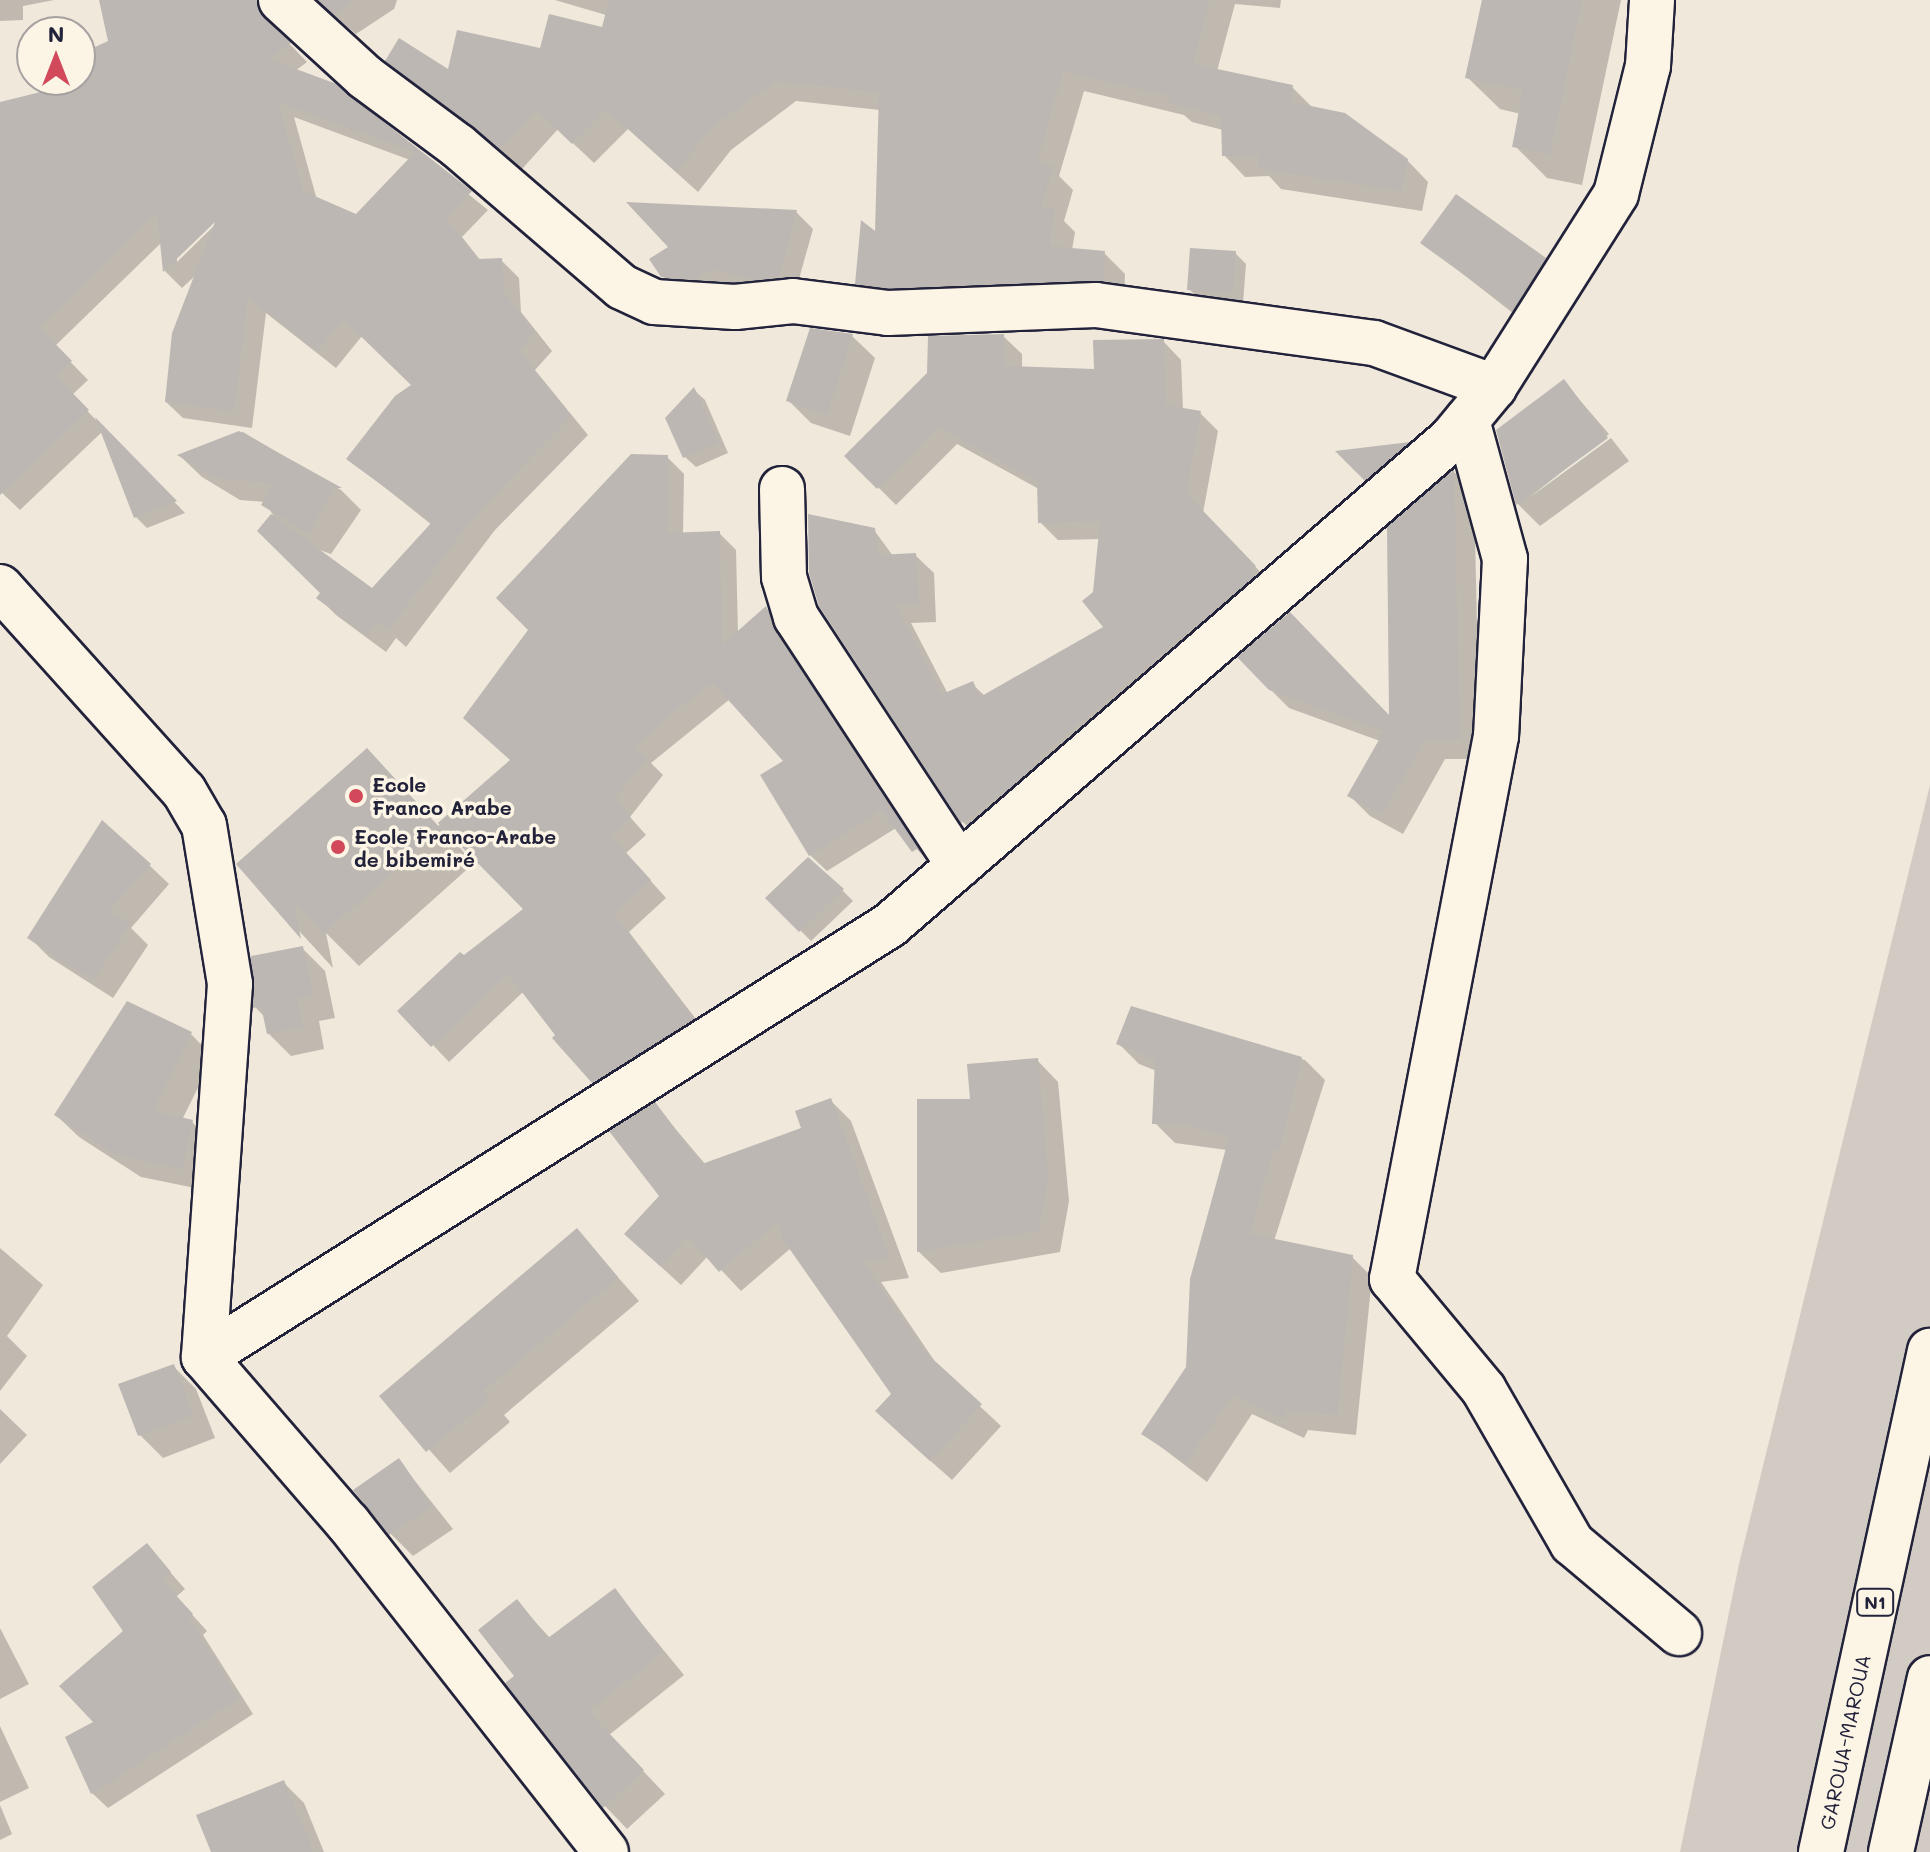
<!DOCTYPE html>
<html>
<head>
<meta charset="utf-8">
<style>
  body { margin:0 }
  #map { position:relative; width:1930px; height:1852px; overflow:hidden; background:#efe8db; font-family:Mali,sans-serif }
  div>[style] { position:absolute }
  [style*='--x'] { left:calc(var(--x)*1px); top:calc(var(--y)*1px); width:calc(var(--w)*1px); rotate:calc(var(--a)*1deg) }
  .green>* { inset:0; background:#d1cbc3 }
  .shadow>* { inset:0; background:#0003 }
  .building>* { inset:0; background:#bcb7b3 }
  .roads { filter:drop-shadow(2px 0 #22223b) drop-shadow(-2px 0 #22223b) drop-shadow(0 2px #22223b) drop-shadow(0 -2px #22223b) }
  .minor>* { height:44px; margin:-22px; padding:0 22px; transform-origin:22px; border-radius:22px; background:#fcf5e5 }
  .highway>* { height:44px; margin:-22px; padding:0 22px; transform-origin:22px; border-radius:22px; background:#fcf5e5 }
  .dots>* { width:22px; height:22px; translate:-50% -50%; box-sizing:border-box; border:4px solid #fcf5e5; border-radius:50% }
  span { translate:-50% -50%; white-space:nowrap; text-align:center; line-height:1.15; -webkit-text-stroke:7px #fcf5e5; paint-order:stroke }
  .shield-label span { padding:2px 6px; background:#fcf5e5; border:2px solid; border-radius:6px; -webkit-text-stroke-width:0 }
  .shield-label { font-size:18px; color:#22223b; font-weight:700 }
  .poi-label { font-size:20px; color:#22223b; font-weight:700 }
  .left { translate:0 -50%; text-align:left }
  .street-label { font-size:20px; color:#22223b }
  .north { position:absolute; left:16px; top:16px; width:80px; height:80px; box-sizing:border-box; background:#fcf5e5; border:2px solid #a5a1a1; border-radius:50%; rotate:0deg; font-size:22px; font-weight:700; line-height:32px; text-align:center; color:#22223b }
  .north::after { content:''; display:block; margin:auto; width:28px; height:36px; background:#d1495b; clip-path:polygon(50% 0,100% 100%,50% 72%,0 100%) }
</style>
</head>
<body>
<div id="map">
  <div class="green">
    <i style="clip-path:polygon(1930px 785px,1930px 1852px,1680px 1852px,1739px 1564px)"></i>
  </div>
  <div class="shadow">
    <i style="clip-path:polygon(0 0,54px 0,23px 6px,23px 20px,0 21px)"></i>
    <i style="clip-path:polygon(evenodd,103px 0,275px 0,274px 28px,307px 62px,295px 71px,333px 85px,488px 210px,462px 237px,481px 261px,501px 260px,519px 278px,521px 312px,552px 351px,535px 370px,588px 435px,495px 530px,406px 647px,396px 638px,386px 652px,336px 615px,319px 598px,322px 593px,260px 530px,273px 515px,265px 502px,240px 500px,202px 477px,180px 456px,243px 432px,341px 490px,361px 510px,331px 554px,314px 548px,372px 590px,432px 525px,349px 459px,414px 385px,362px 336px,336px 368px,266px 313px,252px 428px,183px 418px,165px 401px,196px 275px,182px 288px,165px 271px,162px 242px,55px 346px,88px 380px,72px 395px,185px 513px,147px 528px,136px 517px,103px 431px,20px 510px,0 491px,0 104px,84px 84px,80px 57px,188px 15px,103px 0,294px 117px,410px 160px,356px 217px,317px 200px,294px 117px,103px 0,220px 214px,223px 217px,177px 262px,177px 256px,220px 214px)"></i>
    <i style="clip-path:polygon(316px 0,397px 0,394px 9px,356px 34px)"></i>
    <i style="clip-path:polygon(555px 0,1281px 0,1280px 8px,1235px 4px,1217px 71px,1292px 87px,1314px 109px,1407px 160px,1428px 182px,1422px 211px,1281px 189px,1269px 176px,1245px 177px,1224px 155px,1223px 130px,1192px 122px,1184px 115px,1084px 91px,1059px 176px,1073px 190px,1064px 221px,1075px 232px,1072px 250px,1104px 253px,1125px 274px,1124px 301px,878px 304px,857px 283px,877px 235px,880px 110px,796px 101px,731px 150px,698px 192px,628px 129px,594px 163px,558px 129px,522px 169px,387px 60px,449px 72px,681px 80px,691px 40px)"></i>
    <i style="clip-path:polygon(1484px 0,1621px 0,1582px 185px,1547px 178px,1515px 146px,1521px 114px,1500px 109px,1467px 77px)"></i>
    <i style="clip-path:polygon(796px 212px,813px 229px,795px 293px,680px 293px,663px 276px)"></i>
    <i style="clip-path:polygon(1423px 243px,1545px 260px,1567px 282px,1536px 331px)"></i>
    <i style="clip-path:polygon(1235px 253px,1246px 264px,1243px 303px,1200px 300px,1189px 289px)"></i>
    <i style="clip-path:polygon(852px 336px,875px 358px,850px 436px,811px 423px,789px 401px)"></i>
    <i style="clip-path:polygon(1003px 336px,1022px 354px,1022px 368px,1096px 371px,1163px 341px,1181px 360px,1183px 410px,1200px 413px,1218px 431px,1203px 513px,1273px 585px,981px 840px,963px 822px,821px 605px,874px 530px,893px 556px,915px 555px,934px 573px,936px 622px,911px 623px,948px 694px,972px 684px,985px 696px,1106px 627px,1095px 594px,1101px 539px,1058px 540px,1040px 522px,1039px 489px,957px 444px,896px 505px,847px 456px)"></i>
    <i style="clip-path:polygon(1564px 382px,1609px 434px,1529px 498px,1611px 438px,1629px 461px,1540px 526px,1518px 504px,1498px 431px)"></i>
    <i style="clip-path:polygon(694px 390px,705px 400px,728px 453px,696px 467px,685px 457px)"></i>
    <i style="clip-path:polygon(1409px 444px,1419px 454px,1377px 490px,1339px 452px)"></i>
    <i style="clip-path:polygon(667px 457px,684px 474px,683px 534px,719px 533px,736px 550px,738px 634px,766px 608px,783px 625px,933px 866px,896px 828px,827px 871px,810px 855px,786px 761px,730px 699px,651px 763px,663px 775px,630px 817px,646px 835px,626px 853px,666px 898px,629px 932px,709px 1036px,610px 1099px,524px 991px,449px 1062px,433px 1045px,464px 958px,526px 909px,443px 826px,473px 864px,359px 966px,326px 933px,333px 968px,239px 865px,367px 751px,438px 826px,512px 761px)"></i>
    <i style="clip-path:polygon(1454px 472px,1474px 492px,1480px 759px,1445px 759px,1403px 834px,1370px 816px,1350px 796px,1380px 741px,1289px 708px,1267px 686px,1391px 719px,1389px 528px)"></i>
    <i style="clip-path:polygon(149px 865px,169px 884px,131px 928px,148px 945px,113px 998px,49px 957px,30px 938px)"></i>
    <i style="clip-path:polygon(842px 890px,853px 901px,811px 941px,768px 898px)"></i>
    <i style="clip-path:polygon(302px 948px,325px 971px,335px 1018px,319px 1021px,324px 1049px,291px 1056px,268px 1033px,265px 1017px,255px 1007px)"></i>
    <i style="clip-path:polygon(1132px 1008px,1305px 1060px,1325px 1080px,1274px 1241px,1352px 1257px,1372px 1277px,1356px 1435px,1308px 1430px,1304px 1438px,1252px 1414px,1207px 1482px,1144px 1434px,1188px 1367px,1227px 1150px,1175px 1143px,1155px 1123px,1157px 1071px,1139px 1064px,1119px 1044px)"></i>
    <i style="clip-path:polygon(191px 1034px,213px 1057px,182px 1120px,192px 1122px,215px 1145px,205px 1190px,141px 1177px,79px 1137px,56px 1115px)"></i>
    <i style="clip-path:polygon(1037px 1060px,1058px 1082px,1069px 1201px,1060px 1252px,941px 1273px,919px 1252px,919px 1101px,973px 1101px)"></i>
    <i style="clip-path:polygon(831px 1101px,851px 1121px,909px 1278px,881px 1282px,940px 1369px,1001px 1426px,952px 1480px,898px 1432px,894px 1394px,791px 1248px,741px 1291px,708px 1256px,681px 1285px,647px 1254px,662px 1196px,655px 1105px,706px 1165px,804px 1130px)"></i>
    <i style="clip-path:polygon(577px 1231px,639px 1301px,504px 1415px,510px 1422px,450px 1473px,382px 1397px)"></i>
    <i style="clip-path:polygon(0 1248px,43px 1285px,7px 1336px,27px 1356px,0 1391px)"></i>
    <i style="clip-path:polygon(173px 1366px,196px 1389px,215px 1438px,163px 1458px,140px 1435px)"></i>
    <i style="clip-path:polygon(0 1409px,27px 1435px,0 1464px)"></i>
    <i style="clip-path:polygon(399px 1461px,453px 1529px,413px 1556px,391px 1534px)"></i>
    <i style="clip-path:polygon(147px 1546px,185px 1589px,176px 1597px,207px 1631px,203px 1635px,253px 1714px,108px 1808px,92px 1793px,96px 1722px)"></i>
    <i style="clip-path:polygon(615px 1591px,684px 1675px,609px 1735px,665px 1794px,627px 1829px,605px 1806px,517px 1602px,551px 1639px)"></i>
    <i style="clip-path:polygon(0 1628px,29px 1684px,0 1699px)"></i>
    <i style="clip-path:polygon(0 1726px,29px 1788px,0 1802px)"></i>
    <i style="clip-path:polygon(283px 1782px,304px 1803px,324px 1852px,213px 1852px)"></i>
    <i style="clip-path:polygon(0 1805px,12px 1834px,0 1840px)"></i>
  </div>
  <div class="building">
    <i style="clip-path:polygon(evenodd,99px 0,257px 0,264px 18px,291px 43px,269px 59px,334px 83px,472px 191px,446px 218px,478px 259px,502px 258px,504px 292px,535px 332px,519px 351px,571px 416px,477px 513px,387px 631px,378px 622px,367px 636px,316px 598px,320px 593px,257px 531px,271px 514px,372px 588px,432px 522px,346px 459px,395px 396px,411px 385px,343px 319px,318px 351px,248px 298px,234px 411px,165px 402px,172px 333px,215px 222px,163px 272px,157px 212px,39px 327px,72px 361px,56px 376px,89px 410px,0 495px,0 102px,81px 82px,80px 54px,108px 41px,99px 0,278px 102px,415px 152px,356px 214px,303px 191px,278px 102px)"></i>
    <i style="clip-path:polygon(318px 0,355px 0,334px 14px)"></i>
    <i style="clip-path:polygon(609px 0,1210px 0,1193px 64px,1293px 85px,1291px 102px,1345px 113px,1408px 159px,1401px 191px,1258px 168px,1259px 155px,1222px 156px,1221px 116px,1168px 102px,1170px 96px,1063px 71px,1037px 162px,1053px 167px,1041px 207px,1055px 209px,1049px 246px,1105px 251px,1103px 281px,889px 288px,855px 284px,861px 220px,875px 231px,879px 92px,775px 81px,710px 129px,676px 172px,606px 109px,572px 144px,536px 109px,500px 149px,385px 61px,399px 38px,448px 69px,457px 30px,540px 48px,549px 14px,602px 27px)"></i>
    <i style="clip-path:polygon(1482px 0,1582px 0,1550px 154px,1512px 147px,1523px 90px,1465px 78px)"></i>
    <i style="clip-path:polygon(1456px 194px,1546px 258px,1513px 310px,1420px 243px)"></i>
    <i style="clip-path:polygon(626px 202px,797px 210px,779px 277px,753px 280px,712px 269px,696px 280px,661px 277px,649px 259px,668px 247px)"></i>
    <i style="clip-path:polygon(1190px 248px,1236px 251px,1233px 293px,1187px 290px)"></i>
    <i style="clip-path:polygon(810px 328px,853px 334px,827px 415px,786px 401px)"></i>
    <i style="clip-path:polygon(1004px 334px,1005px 366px,1094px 369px,1093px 340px,1164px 339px,1166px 405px,1201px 411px,1186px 493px,1256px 566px,1251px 571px,1255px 576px,1033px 762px,1036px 766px,1011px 787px,961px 823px,819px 606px,809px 573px,808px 514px,875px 528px,878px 555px,916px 553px,919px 604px,895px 605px,942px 694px,973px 681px,980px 697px,1103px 627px,1082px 601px,1093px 592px,1100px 521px,1038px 523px,1037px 481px,938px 427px,877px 489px,844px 456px,927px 373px,928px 336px)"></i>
    <i style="clip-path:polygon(1564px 379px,1608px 438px,1516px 505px,1496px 430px)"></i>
    <i style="clip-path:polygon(694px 387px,719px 442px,683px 458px,665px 418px)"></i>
    <i style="clip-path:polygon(95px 417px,177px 501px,134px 518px)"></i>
    <i style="clip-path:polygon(239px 431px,342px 488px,334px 488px,308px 533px,261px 505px,274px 483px,216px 478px,177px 455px)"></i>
    <i style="clip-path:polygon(1410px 442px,1365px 481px,1335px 451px)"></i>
    <i style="clip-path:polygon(631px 454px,668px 455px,667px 533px,720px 531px,722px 645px,766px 606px,775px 631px,918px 848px,912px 852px,881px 810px,809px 856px,760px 775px,783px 761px,713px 683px,670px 714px,634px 747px,648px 757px,615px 798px,631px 818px,610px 835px,651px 880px,614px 914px,694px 1019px,592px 1083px,552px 1038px,555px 1035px,508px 974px,431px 1047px,397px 1011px,460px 952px,464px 955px,523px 909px,438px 823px,510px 760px,463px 718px,528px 630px,496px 598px)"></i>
    <i style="clip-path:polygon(1454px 469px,1460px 739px,1425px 739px,1382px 815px,1347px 796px,1384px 731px,1269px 690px,1237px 657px,1290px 612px,1389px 715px,1387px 527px)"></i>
    <i style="clip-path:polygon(367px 748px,441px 829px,324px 933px,294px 902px,301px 939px,236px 864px)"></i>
    <i style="clip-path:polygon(102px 820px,151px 864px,109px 911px,130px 924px,93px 980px,27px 938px)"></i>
    <i style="clip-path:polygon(808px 857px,844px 889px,799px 932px,765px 898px)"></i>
    <i style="clip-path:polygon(303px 946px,313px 996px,297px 999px,303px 1027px,267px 1034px,261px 1006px,253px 1008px,251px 956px)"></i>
    <i style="clip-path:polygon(127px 1001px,192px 1032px,153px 1111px,193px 1120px,182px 1169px,116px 1155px,54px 1115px)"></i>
    <i style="clip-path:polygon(1131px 1006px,1302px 1057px,1279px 1151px,1273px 1150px,1250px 1234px,1353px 1255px,1337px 1415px,1287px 1410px,1283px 1419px,1232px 1395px,1186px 1463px,1141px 1434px,1186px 1367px,1190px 1279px,1229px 1137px,1184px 1124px,1152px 1124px,1155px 1060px,1116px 1044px)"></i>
    <i style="clip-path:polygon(1038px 1058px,1048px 1178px,1039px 1231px,917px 1252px,917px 1099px,970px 1099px,967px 1064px)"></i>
    <i style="clip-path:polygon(831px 1098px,889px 1257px,863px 1262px,924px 1351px,982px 1404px,930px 1461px,875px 1411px,891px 1394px,784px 1241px,777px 1222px,719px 1272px,688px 1236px,660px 1266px,624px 1234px,659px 1196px,609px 1131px,655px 1102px,702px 1164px,801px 1128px,795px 1111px)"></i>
    <i style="clip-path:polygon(577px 1228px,618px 1277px,483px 1391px,489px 1399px,426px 1452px,379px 1396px)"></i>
    <i style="clip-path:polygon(174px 1364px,193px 1415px,138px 1436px,118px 1384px)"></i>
    <i style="clip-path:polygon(399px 1458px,432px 1506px,389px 1535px,353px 1490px)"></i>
    <i style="clip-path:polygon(147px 1543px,171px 1572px,162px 1580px,193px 1614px,189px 1618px,239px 1698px,91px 1794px,65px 1737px,93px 1722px,59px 1686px,123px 1631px,92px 1587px)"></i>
    <i style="clip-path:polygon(615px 1588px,663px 1652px,588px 1711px,644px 1770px,603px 1808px,505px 1683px,514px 1676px,478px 1630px,517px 1599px,548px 1638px)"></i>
    <i style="clip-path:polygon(284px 1780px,313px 1852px,211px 1852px,196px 1815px)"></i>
  </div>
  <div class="roads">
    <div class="minor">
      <i style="--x:281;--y:0;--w:114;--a:42.5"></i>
      <i style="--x:365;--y:77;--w:116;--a:36.6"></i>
      <i style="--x:458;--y:146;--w:216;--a:40.7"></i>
      <i style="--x:622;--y:287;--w:35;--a:25"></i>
      <i style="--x:654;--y:302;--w:81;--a:3.5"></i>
      <i style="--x:735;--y:307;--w:58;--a:-5.9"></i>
      <i style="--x:793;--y:301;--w:96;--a:7.2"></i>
      <i style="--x:888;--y:313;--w:208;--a:-2.2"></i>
      <i style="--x:1096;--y:305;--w:281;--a:7.8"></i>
      <i style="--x:1374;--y:343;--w:128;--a:20.1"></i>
      <i style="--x:1467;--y:420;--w:144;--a:74.7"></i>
      <i style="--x:1505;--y:559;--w:177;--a:92.9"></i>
      <i style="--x:1496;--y:736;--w:553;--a:100.84"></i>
      <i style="--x:1392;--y:1279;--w:144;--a:50.3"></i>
      <i style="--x:1484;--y:1390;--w:177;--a:60.1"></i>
      <i style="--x:1572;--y:1543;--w:140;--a:40.1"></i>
      <i style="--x:782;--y:489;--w:88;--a:88.7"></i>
      <i style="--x:784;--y:577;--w:42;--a:73.3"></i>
      <i style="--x:796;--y:617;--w:297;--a:56.7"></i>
      <i style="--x:0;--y:587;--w:275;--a:48"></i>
      <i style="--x:184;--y:791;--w:39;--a:60"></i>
      <i style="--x:204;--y:825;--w:161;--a:80.7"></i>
      <i style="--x:230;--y:984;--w:374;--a:94"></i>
      <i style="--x:204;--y:1357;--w:220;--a:49.1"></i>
      <i style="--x:348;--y:1523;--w:418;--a:51.9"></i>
      <i style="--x:204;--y:1357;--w:811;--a:-32.2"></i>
      <i style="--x:890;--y:925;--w:742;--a:-40.9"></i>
      <i style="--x:1451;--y:439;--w:67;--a:-50.4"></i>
      <i style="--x:1494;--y:387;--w:228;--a:-57.7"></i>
      <i style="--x:1616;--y:194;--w:132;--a:-76"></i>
      <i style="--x:1648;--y:66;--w:66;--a:-86.5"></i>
    </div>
    <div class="highway">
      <i style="--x:1821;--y:1852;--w:513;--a:-77.73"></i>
      <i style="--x:1891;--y:1852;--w:178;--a:-77.4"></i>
    </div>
  </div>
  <div class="dots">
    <i style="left:356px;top:796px;background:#d1495b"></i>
    <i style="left:338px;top:847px;background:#d1495b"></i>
  </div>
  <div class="shield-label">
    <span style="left:1875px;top:1602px">N1</span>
  </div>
  <div class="poi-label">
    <span class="left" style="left:372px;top:796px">Ecole<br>Franco Arabe</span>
    <span class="left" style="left:354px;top:848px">Ecole Franco-Arabe<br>de bibemiré</span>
  </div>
  <div class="street-label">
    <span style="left:1845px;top:1742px;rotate:-78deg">GAROUA-MAROUA</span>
  </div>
  <div class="north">N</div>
</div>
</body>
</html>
